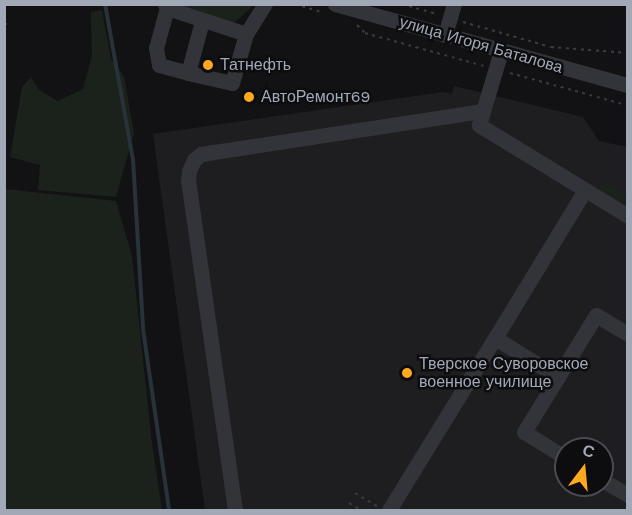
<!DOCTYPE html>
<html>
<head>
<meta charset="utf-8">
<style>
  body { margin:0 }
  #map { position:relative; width:632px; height:515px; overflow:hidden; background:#121214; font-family:"Work Sans",sans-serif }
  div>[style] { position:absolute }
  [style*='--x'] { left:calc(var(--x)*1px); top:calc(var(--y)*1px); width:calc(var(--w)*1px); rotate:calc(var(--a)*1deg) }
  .built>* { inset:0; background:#1e1e21 }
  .green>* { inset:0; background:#1a221b }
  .stream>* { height:4px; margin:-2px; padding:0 2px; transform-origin:2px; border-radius:2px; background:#273239 }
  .path>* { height:2px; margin-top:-1px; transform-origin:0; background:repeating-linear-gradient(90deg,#393b40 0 3px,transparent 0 7.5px) }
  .minor>* { height:15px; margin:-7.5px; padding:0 7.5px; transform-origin:7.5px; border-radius:7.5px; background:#333439 }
  .dots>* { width:16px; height:16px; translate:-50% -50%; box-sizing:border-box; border:3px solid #0d0d0f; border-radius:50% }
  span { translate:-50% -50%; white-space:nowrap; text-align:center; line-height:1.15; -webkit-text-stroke:5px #0d0d0f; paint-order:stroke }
  .street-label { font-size:16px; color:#a2a9b6 }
  .poi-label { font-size:16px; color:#a2a9b6 }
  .left { translate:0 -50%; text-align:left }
  .frame { position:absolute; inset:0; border:6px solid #a2a9b6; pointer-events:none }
  .north { position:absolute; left:554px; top:437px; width:60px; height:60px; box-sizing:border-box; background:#0d0d0f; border:2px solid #494b52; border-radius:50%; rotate:16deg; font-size:16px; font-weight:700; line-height:24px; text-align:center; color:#a2a9b6 }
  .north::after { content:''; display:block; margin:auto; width:21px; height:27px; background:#ffa91f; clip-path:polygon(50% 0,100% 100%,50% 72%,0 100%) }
</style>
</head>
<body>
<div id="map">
  <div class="built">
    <i style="clip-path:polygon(evenodd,454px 86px,583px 117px,599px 141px,627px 147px,627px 510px,205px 510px,153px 134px,443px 92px,452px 94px,454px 86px,566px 449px,602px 449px,602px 485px,566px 485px,566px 449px)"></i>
  </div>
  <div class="green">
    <i style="clip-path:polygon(171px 5px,254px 5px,233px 24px)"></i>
    <i style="clip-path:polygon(102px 10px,111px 59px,124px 77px,134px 133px,116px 197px,38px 190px,40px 165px,10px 157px,22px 87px,31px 77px,39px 90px,58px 101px,83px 89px,92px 56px,91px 12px)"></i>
    <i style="clip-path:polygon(605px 182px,627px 195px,627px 210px,599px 192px)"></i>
    <i style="clip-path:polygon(5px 189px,116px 201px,132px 256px,152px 444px,162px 510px,5px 510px)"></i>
  </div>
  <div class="stream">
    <i style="--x:105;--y:4;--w:158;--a:79.8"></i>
    <i style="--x:133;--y:159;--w:170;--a:86.6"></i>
    <i style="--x:143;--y:329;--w:183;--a:81.8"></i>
  </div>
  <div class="path">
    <i style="--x:295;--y:4;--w:30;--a:17"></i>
    <i style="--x:402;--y:4;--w:36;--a:16"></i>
    <i style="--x:463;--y:22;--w:91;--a:15.9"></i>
    <i style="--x:551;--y:47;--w:77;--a:4.5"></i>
    <i style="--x:4;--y:25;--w:5;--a:-22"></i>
    <i style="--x:357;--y:25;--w:11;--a:45"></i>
    <i style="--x:365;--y:33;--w:123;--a:15.5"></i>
    <i style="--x:510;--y:73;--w:120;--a:15.4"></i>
    <i style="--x:355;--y:493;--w:26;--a:31"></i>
    <i style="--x:349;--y:503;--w:14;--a:30"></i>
  </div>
  <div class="minor">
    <i style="--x:165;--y:4;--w:4;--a:63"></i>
    <i style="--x:167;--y:8;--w:83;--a:18.2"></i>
    <i style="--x:335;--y:4;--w:304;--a:15.5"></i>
    <i style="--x:167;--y:8;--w:41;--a:105.4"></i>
    <i style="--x:156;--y:48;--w:17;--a:80"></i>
    <i style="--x:159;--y:65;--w:30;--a:15"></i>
    <i style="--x:188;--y:73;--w:54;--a:-74.9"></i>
    <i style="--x:445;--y:35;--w:32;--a:-74"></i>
    <i style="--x:501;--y:51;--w:77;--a:106.6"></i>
    <i style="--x:479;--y:125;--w:175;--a:31.4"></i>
    <i style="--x:188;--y:73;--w:45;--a:12.8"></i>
    <i style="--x:232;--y:83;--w:51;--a:-74.1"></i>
    <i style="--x:246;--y:34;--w:36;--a:-58"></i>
    <i style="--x:558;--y:377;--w:74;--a:-148.2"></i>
    <i style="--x:495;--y:338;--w:173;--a:-58.7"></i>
    <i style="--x:566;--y:458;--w:49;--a:-148.2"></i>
    <i style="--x:524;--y:432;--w:137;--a:-58.4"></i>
    <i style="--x:596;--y:315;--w:37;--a:31"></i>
    <i style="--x:602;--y:480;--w:30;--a:30"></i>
    <i style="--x:235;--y:510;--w:332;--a:-98.1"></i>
    <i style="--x:188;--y:181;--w:10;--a:-84"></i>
    <i style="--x:189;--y:171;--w:12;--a:-66"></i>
    <i style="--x:194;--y:160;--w:9;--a:-41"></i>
    <i style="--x:201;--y:154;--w:285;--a:-8.7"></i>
    <i style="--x:389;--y:510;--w:202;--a:-58.4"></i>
  </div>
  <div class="dots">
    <i style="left:208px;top:65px;background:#ffa91f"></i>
    <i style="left:249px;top:97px;background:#ffa91f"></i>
    <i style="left:407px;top:373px;background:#ffa91f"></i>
  </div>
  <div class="street-label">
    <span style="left:481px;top:45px;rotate:16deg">улица Игоря Баталова</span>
  </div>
  <div class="poi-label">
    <span class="left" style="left:220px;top:65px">Татнефть</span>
    <span class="left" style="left:261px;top:97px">АвтоРемонт69</span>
    <span class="left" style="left:419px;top:373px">Тверское Суворовское<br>военное училище</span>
  </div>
  <div class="frame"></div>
  <div class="north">С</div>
</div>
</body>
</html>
